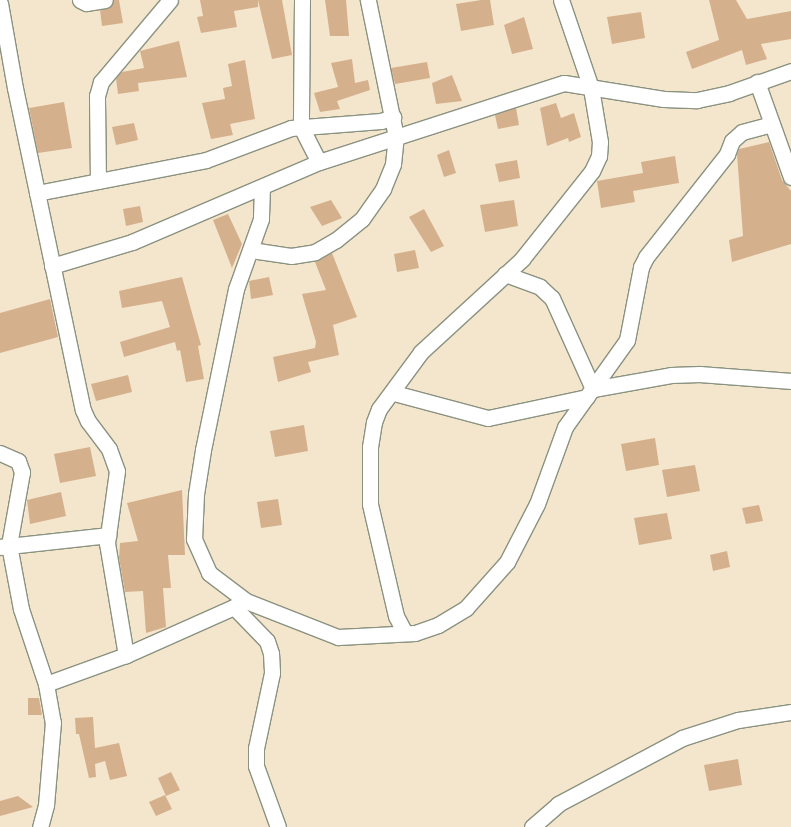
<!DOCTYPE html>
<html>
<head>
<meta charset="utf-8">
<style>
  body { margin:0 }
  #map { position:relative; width:791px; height:827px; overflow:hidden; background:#f4e6cd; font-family:Dekko,sans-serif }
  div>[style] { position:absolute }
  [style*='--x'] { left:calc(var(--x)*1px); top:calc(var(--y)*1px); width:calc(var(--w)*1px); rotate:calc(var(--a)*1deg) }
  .building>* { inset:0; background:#d5b08c }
  .roads { filter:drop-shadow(1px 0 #8a9280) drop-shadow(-1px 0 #8a9280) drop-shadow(0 1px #8a9280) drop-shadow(0 -1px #8a9280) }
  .street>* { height:15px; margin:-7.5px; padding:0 7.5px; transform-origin:7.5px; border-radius:7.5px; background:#fff }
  span { translate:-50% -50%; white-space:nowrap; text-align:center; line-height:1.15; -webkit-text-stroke:4.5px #fbf7ec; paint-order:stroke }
</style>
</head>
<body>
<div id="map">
  <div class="building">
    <i style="clip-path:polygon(114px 0,119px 0,123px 23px,102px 26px,100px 10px,110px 8px)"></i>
    <i style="clip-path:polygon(200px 0,282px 0,292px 55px,272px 59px,258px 0,258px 7px,234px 11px,237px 27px,201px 33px,197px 17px,203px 16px)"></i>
    <i style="clip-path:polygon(325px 0,346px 0,349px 36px,330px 36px)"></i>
    <i style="clip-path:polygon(481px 0,490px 0,494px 25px,461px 31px,456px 4px)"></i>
    <i style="clip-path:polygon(709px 0,736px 0,747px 19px,791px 11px,791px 39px,761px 44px,767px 59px,746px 65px,742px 50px,692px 69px,686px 52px,719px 40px)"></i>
    <i style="clip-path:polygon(641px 12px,645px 38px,612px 44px,607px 17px)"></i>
    <i style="clip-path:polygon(524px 17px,533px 49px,512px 54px,504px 25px)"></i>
    <i style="clip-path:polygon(179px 41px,187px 77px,138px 83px,139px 91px,118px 94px,116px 78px,122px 72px,144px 68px,140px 51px)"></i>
    <i style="clip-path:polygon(352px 59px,355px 83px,368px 80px,370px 90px,337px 101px,340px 109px,320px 112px,314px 93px,338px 87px,331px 63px)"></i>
    <i style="clip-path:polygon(245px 60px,255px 119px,230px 124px,233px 135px,211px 139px,202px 103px,225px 99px,223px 88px,232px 86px,228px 64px)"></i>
    <i style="clip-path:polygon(427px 62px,430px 78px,395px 84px,391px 68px)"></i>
    <i style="clip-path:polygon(452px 75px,462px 101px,436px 104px,432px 83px)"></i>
    <i style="clip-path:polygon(64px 102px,72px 148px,38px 153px,29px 108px)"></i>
    <i style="clip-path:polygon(556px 103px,561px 118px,574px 113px,581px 137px,569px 142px,568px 138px,547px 146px,540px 108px)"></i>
    <i style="clip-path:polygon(516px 108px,519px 125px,498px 129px,495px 115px)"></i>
    <i style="clip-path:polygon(134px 123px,138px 140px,116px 145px,112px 127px)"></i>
    <i style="clip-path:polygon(769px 142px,782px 180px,791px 191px,791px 244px,732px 262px,729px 240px,743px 236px,737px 154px,739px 149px)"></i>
    <i style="clip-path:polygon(449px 150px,456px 173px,444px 177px,437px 155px)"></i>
    <i style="clip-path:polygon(675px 156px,679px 183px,633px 191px,635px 202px,601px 208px,597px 181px,643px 173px,641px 162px)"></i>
    <i style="clip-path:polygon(517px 160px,520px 178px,499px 182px,495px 164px)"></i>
    <i style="clip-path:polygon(331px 200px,342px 218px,322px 226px,310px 207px)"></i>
    <i style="clip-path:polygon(514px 200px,518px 226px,485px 232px,480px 205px)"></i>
    <i style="clip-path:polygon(140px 206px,143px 222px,126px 226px,123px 209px)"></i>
    <i style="clip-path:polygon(424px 209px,444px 246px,431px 252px,409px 217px)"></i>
    <i style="clip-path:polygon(228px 214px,242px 244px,232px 268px,213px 220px)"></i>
    <i style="clip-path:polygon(415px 250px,419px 268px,397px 272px,394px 254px)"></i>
    <i style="clip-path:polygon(332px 253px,357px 317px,333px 325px,339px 355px,308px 362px,311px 372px,278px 382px,273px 357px,315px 348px,316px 342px,302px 294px,326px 290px,315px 262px)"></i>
    <i style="clip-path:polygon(182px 277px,201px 345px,198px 346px,204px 379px,186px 382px,180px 350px,177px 351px,175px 342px,124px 357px,120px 342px,170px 327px,162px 301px,122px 308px,119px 291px)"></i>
    <i style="clip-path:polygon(269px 277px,273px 295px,251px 299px,249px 281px)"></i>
    <i style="clip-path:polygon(50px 299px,58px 337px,0 353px,0 313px)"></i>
    <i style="clip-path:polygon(128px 375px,132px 392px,96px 401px,91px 384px)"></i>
    <i style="clip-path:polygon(304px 425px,308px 451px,275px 457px,270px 431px)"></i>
    <i style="clip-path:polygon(655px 438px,659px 465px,626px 471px,621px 444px)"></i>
    <i style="clip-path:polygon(90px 447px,96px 476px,60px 483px,54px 454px)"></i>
    <i style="clip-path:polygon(695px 465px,700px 491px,667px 497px,662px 470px)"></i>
    <i style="clip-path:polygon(182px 490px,185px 555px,168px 555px,171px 588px,163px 588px,166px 627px,146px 633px,143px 591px,125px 592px,119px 558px,120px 543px,138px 541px,127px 503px)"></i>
    <i style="clip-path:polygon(61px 492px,66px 516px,30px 524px,27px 500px)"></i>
    <i style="clip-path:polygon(278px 499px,282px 525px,261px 528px,257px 502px)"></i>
    <i style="clip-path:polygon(759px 505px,763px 521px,746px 524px,742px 508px)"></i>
    <i style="clip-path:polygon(667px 513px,672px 539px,639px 545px,634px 518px)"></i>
    <i style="clip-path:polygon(727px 551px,730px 567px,713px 571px,710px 555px)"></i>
    <i style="clip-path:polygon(28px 698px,39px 698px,42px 715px,28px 715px)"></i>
    <i style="clip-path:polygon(93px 717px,95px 748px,119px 743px,127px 776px,110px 780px,105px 761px,95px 764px,96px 777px,89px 778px,79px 734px,76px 734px,75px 718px)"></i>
    <i style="clip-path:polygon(738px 759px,742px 785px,709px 791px,704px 765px)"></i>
    <i style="clip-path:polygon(171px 772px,180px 790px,166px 796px,158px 778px)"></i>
    <i style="clip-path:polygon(165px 795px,172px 809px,156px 816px,149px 802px)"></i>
    <i style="clip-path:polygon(18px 796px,33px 807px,0 816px,0 801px)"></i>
  </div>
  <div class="roads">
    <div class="street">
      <i style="--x:80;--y:0;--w:7;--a:27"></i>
      <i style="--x:86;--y:3;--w:19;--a:-9"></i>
      <i style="--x:302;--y:0;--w:127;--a:90.5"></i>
      <i style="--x:301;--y:127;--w:39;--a:63"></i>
      <i style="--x:0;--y:3;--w:86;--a:80"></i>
      <i style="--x:15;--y:88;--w:329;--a:78.1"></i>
      <i style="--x:83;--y:410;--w:12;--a:66"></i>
      <i style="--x:88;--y:421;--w:35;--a:53"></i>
      <i style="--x:109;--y:449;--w:23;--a:70"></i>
      <i style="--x:117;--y:471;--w:73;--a:97.9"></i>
      <i style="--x:107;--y:543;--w:114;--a:80.4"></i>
      <i style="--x:757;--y:82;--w:101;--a:70.3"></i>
      <i style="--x:98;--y:181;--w:85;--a:-90.7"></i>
      <i style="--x:97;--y:96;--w:15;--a:-74"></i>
      <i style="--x:101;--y:82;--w:107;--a:-49.9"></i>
      <i style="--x:262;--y:188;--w:31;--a:92"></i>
      <i style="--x:261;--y:219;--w:74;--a:109.7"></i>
      <i style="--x:236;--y:289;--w:164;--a:101.6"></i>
      <i style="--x:203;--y:450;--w:45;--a:99"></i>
      <i style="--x:196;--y:494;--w:45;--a:92.5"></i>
      <i style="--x:194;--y:539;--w:37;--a:66"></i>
      <i style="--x:209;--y:573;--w:46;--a:37.1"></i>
      <i style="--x:246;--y:601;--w:99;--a:21.4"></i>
      <i style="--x:338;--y:637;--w:77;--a:-3"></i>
      <i style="--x:415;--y:633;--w:24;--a:-19"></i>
      <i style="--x:438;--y:625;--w:33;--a:-31"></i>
      <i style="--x:466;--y:608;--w:62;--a:-48.3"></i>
      <i style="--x:507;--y:562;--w:65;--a:-62.7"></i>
      <i style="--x:537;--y:504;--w:82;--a:-70"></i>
      <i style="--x:565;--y:427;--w:107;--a:-54.5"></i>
      <i style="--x:627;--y:340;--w:74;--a:-79.1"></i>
      <i style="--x:641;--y:267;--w:11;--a:-63"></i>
      <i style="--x:646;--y:257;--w:131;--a:-51.8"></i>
      <i style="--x:727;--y:154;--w:14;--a:-69"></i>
      <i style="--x:732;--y:141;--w:13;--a:-42"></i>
      <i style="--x:742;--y:132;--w:31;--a:-15"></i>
      <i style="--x:37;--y:193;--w:172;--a:-11"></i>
      <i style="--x:206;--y:160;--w:91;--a:-20.6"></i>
      <i style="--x:291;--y:128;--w:90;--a:-4.4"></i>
      <i style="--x:381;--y:121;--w:13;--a:-18"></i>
      <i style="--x:251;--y:250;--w:40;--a:8.5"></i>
      <i style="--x:291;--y:256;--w:24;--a:-9"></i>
      <i style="--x:315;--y:252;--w:24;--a:-30"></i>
      <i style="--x:336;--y:240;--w:33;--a:-39"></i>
      <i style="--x:362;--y:219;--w:37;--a:-55"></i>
      <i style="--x:383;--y:189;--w:27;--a:-68"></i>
      <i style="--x:393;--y:164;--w:27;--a:-84"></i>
      <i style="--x:396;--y:137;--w:140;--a:-101.6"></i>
      <i style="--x:52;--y:266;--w:84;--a:-16.7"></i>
      <i style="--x:132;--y:242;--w:203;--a:-23.2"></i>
      <i style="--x:319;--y:162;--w:257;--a:-17.9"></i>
      <i style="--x:564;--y:83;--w:101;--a:9.1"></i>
      <i style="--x:664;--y:99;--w:33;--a:2"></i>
      <i style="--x:697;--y:100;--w:33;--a:-12"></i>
      <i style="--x:729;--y:93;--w:66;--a:-19.5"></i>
      <i style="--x:505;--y:274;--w:37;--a:20"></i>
      <i style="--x:540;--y:287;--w:16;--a:43"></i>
      <i style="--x:552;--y:298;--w:100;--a:65.7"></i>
      <i style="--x:593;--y:389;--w:79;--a:-10.2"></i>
      <i style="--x:671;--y:375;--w:29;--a:-2"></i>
      <i style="--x:700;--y:374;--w:91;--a:4.4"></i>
      <i style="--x:394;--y:393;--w:97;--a:14.9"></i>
      <i style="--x:488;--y:418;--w:101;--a:-12"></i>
      <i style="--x:0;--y:453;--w:20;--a:24"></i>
      <i style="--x:18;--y:461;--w:12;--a:70"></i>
      <i style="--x:22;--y:472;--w:74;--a:100.1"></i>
      <i style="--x:9;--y:545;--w:65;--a:79.4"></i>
      <i style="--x:21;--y:609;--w:79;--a:71.6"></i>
      <i style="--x:46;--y:684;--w:39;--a:80"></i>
      <i style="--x:53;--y:722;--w:83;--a:94.8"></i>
      <i style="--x:46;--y:805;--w:23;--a:105"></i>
      <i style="--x:0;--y:547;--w:109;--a:-6.3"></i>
      <i style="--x:234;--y:607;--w:47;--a:45.9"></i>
      <i style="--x:267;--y:641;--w:13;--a:72"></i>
      <i style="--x:271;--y:653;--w:20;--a:87"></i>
      <i style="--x:272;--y:673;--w:77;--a:102"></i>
      <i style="--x:256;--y:748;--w:18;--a:90"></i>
      <i style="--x:256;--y:766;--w:65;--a:70.2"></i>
      <i style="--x:405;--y:633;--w:19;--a:-118"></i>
      <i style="--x:396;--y:616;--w:115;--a:-103.1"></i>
      <i style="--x:370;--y:504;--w:57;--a:-90"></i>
      <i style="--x:370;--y:447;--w:25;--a:-81"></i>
      <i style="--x:374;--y:422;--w:14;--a:-69"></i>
      <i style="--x:379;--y:409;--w:71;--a:-53.6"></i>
      <i style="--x:421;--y:352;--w:137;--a:-42.6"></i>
      <i style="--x:522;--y:259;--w:112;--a:-51.5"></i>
      <i style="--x:592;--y:171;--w:17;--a:-65"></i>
      <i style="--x:599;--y:156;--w:14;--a:-86"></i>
      <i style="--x:600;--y:142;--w:55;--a:-99.5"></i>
      <i style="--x:591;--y:88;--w:93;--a:-108.8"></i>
      <i style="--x:46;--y:684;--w:85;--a:-19.9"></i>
      <i style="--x:126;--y:655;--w:128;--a:-24"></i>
      <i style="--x:532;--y:827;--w:35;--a:-41"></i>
      <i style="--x:558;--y:804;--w:140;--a:-28"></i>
      <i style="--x:682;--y:738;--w:59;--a:-17.8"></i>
      <i style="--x:738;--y:720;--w:54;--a:-8.6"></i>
    </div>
  </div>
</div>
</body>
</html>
